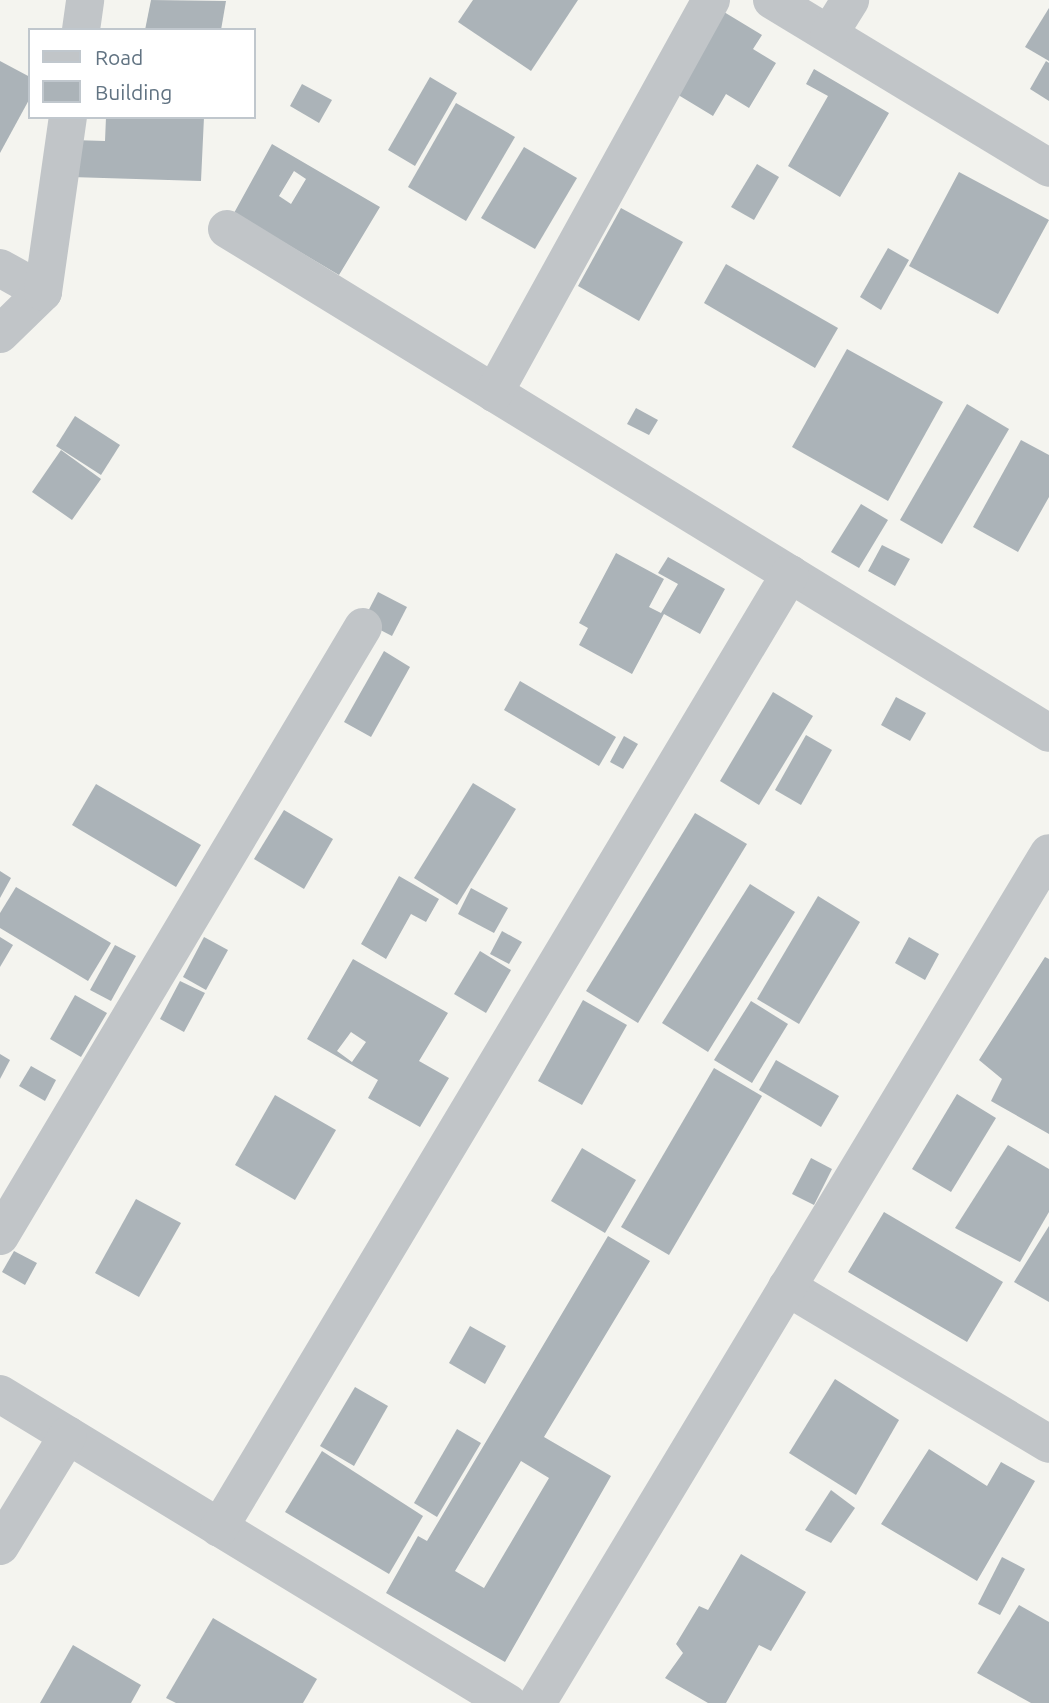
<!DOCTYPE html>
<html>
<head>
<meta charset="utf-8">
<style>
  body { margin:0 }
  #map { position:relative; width:1049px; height:1703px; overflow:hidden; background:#f4f4ef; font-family:Ubuntu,sans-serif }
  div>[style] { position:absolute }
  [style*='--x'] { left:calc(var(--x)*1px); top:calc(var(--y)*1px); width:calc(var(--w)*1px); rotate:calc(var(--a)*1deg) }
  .building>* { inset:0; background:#abb3b8 }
  .minor>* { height:38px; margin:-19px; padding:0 19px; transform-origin:19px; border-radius:19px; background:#c1c5c8 }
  span { translate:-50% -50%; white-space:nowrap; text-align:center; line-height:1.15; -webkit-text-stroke:7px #fff; paint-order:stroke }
  .legend { position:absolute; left:28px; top:28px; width:228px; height:91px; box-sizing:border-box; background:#fff; border:2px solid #c0c7cd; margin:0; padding:9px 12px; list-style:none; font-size:21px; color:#617382 }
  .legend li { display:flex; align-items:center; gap:14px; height:35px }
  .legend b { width:35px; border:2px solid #c0c7cd }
</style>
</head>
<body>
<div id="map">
  <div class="building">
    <i style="clip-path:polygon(151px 0,226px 1px,221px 30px,145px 30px)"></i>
    <i style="clip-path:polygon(473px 0,578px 0,531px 71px,458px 22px)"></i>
    <i style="clip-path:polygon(1049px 8px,1049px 61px,1025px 47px)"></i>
    <i style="clip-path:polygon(724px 12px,762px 35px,753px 49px,776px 63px,749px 108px,726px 94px,713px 116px,675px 93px)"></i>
    <i style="clip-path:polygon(0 61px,30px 77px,30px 98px,0 153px)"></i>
    <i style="clip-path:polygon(1046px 61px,1049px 63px,1049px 101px,1030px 89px)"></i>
    <i style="clip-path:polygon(814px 69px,889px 113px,840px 197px,788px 166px,828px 96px,806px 84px)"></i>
    <i style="clip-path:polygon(430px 77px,457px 93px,415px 166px,388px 150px)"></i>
    <i style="clip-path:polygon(302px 84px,332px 100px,319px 123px,290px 106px)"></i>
    <i style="clip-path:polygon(456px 103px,515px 137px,466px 221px,408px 187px)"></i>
    <i style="clip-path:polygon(106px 117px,204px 117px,201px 181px,71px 177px,73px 140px,105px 141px)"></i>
    <i style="clip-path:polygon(evenodd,272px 144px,380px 207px,339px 275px,234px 213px,272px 144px,294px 171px,306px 179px,291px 204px,279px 196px,294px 171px)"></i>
    <i style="clip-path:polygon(524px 147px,577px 178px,535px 249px,481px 218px)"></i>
    <i style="clip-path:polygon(757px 164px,779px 177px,754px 220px,731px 207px)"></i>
    <i style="clip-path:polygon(959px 172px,1049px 220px,998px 314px,909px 266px)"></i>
    <i style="clip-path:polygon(621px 208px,683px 242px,639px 321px,578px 286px)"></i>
    <i style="clip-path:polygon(888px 248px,909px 260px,881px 310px,860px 297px)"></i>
    <i style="clip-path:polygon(726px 264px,838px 328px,815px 368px,704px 303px)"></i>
    <i style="clip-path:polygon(847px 349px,943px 402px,888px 501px,792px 447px)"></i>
    <i style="clip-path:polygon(967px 404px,1009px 429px,942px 544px,900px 520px)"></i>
    <i style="clip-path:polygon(636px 408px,658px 420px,649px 435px,627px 424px)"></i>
    <i style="clip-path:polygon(75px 416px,120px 445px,101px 475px,56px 446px)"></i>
    <i style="clip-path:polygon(1021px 440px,1049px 455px,1049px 497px,1018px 552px,973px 527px)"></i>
    <i style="clip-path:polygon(61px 450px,101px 479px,72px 520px,32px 492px)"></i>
    <i style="clip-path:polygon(861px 504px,888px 520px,859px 568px,831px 552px)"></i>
    <i style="clip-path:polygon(882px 545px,910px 559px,895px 586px,868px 571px)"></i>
    <i style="clip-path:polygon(616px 553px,664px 579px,649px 607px,661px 613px,678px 584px,658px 573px,668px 557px,725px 589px,700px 634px,664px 614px,632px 674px,579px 645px,588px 628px,579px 623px)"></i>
    <i style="clip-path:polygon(378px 592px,407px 607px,392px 636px,363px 621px)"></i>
    <i style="clip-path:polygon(384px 651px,410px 667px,371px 737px,344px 722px)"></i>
    <i style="clip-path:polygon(520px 681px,616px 737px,599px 766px,504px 710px)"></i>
    <i style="clip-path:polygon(773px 692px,813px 716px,759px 805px,720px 781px)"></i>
    <i style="clip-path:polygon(896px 697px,926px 713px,910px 741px,881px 725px)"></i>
    <i style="clip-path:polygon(806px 735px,832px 750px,801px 805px,775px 790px)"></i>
    <i style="clip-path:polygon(624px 736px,638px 744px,623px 769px,610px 762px)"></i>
    <i style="clip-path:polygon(473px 783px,516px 809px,457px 905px,414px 878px)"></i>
    <i style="clip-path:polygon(96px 784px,201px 845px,176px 887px,72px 825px)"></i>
    <i style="clip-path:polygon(284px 810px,333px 839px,304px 889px,254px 859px)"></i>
    <i style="clip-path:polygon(695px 813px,747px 844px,638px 1023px,586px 991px)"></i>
    <i style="clip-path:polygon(0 871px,11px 878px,0 898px)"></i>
    <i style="clip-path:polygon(399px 876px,439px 899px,426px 922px,411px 914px,386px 959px,361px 944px)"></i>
    <i style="clip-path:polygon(750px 884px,795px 912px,708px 1052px,662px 1023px)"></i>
    <i style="clip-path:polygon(16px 887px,111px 943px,88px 981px,0 928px,0 913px)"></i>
    <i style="clip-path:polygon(471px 888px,508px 908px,494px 933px,458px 914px)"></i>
    <i style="clip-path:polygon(818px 896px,860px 922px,799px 1024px,757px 999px)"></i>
    <i style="clip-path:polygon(502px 931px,522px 942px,509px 964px,490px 954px)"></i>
    <i style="clip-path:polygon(0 937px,13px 945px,0 967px)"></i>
    <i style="clip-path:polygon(204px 937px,228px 950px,206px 990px,183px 977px)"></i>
    <i style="clip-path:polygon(909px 937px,939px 954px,925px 980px,895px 963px)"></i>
    <i style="clip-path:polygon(115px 945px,136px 956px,111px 1001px,90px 990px)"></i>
    <i style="clip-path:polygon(480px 951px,511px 970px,486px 1013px,454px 994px)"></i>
    <i style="clip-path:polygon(1045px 957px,1049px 959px,1049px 1134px,991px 1101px,1002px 1079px,979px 1060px)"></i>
    <i style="clip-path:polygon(evenodd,353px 959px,448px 1013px,419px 1061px,449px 1078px,420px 1127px,368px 1098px,378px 1080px,307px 1039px,353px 959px,351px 1032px,366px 1042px,352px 1062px,337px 1051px,351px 1032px)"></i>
    <i style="clip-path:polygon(180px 981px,205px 993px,184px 1032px,160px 1019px)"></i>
    <i style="clip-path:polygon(75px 995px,107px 1013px,81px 1057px,50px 1039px)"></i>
    <i style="clip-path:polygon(583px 1000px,627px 1025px,582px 1105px,538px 1081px)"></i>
    <i style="clip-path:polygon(751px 1001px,788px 1024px,752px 1083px,714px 1060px)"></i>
    <i style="clip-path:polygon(0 1054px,10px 1060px,0 1079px)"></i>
    <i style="clip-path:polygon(776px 1060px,839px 1096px,821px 1127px,759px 1090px)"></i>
    <i style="clip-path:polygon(31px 1066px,56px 1080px,45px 1101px,19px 1086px)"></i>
    <i style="clip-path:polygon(714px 1068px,762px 1096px,669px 1255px,621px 1227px)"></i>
    <i style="clip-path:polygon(957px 1094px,996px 1118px,951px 1192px,912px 1169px)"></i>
    <i style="clip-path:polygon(275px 1095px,336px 1130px,295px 1200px,235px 1165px)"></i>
    <i style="clip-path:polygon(1008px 1145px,1049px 1169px,1049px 1212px,1020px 1262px,955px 1228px)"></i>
    <i style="clip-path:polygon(582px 1148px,636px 1180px,605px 1233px,551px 1201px)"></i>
    <i style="clip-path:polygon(811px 1158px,832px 1169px,814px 1205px,792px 1194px)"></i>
    <i style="clip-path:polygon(136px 1199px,181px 1223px,139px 1297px,95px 1273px)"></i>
    <i style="clip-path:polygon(884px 1212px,1003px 1282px,967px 1342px,848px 1272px)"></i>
    <i style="clip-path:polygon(1049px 1226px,1049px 1302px,1014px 1282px)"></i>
    <i style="clip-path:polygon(evenodd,608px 1236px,650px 1261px,544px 1437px,611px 1476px,505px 1662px,386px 1593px,418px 1536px,427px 1541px,608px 1236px,521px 1461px,549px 1478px,484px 1588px,455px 1571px,521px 1461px)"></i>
    <i style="clip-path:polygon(14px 1251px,37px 1263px,25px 1285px,2px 1272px)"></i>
    <i style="clip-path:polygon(470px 1326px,506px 1346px,485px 1384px,449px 1363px)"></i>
    <i style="clip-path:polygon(835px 1379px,899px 1420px,856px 1495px,789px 1453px)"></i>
    <i style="clip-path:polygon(355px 1387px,388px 1406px,354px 1466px,320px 1446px)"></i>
    <i style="clip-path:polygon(457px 1429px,481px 1443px,437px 1517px,414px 1503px)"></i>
    <i style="clip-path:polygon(929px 1449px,987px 1486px,1001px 1462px,1035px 1481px,977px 1581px,881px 1524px)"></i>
    <i style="clip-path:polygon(322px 1451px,423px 1516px,389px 1574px,285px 1512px)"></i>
    <i style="clip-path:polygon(831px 1490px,855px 1508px,831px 1543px,805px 1530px)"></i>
    <i style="clip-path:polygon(741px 1554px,806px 1592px,771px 1651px,759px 1645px,726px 1703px,708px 1703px,665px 1678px,683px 1653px,676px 1644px,699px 1606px,708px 1610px)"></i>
    <i style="clip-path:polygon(1002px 1557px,1025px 1569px,1000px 1615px,978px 1604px)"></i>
    <i style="clip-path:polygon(1019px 1605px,1049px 1622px,1049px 1703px,1031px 1703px,977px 1673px)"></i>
    <i style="clip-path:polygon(213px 1618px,317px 1679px,303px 1703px,176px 1703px,166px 1698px)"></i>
    <i style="clip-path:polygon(73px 1645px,141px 1685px,131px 1703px,40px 1703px)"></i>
  </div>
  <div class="minor">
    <i style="--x:772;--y:0;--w:324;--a:31.2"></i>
    <i style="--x:81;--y:30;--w:30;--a:-82"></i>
    <i style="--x:829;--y:34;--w:40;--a:-58"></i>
    <i style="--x:227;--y:229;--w:964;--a:31.51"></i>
    <i style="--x:0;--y:268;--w:49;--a:29.2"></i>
    <i style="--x:0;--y:334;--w:60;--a:-44.3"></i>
    <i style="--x:43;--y:292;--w:177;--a:-81.9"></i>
    <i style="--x:494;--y:393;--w:449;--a:-61.1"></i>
    <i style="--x:0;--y:1236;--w:709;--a:-59.2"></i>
    <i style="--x:787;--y:1287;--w:305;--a:30.9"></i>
    <i style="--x:0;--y:1394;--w:595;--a:31.31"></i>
    <i style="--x:219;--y:1528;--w:1112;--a:-59.1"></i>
    <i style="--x:0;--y:1546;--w:130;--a:-58.5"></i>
    <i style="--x:537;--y:1703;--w:992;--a:-58.94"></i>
  </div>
  <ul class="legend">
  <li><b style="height:9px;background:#c1c5c8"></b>Road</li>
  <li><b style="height:19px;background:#abb3b8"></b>Building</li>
  </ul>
</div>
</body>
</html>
